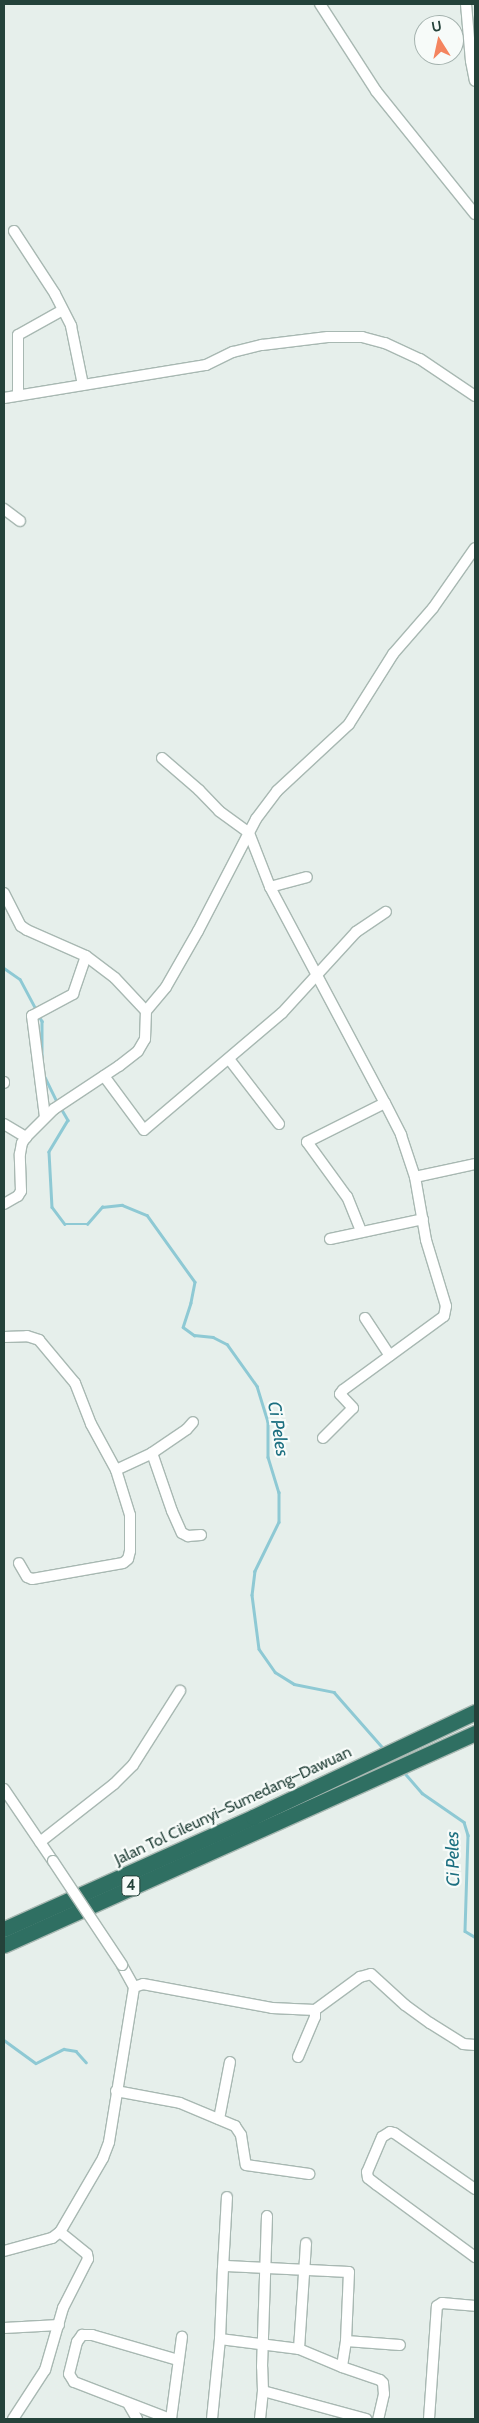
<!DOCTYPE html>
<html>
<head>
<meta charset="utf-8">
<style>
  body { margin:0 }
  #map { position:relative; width:479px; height:2423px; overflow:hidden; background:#e6efeb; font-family:Cabin,sans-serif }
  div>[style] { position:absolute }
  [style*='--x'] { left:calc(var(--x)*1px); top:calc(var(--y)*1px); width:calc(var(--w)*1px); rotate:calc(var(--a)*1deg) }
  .stream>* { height:2.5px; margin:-1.25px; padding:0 1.25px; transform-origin:1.25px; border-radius:1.25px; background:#8ec9d4 }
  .roads { filter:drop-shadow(1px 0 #a8b8b2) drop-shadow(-1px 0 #a8b8b2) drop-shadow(0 1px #a8b8b2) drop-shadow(0 -1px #a8b8b2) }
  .street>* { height:10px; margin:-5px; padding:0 5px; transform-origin:5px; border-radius:5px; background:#fff }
  .highway>* { height:15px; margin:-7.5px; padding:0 7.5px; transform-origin:7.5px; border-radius:7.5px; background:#2f6f62 }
  .bridges { filter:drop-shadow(1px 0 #a8b8b2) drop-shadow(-1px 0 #a8b8b2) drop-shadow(0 1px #a8b8b2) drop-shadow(0 -1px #a8b8b2) }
  .street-bridge>* { height:10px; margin:-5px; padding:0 5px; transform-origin:5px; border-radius:5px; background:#fff }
  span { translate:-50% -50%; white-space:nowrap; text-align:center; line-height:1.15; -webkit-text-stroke:4.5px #f7fbf9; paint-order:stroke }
  .shield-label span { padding:1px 4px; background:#f7fbf9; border:1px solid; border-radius:4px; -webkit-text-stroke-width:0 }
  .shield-label { font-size:15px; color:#24423a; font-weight:700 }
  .street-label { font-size:16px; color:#24423a }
  .water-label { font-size:18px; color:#1c6f80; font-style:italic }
  .frame { position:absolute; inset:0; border:5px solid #24423a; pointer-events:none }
  .north { position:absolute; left:414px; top:15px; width:50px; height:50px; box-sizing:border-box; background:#f7fbf9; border:1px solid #a3b1ad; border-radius:50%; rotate:350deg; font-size:14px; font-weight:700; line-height:20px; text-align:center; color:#24423a }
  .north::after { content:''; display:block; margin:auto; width:18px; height:22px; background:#f4845f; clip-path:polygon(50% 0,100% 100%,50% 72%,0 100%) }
</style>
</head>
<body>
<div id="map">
  <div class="stream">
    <i style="--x:4;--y:968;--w:19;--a:35"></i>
    <i style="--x:20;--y:979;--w:36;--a:62"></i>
    <i style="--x:39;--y:1016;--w:6;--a:59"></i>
    <i style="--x:42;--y:1021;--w:36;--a:90"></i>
    <i style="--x:44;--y:1075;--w:32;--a:64"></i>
    <i style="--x:61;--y:1108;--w:14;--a:60"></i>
    <i style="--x:68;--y:1120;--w:37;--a:121"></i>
    <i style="--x:49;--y:1152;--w:55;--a:86.9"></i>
    <i style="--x:52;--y:1207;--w:21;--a:53"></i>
    <i style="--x:65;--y:1224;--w:22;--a:0"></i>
    <i style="--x:87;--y:1224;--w:23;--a:-49"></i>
    <i style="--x:102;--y:1207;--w:20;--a:-6"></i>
    <i style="--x:122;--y:1205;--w:27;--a:22"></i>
    <i style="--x:147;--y:1215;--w:82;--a:54.4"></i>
    <i style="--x:195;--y:1282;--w:21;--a:101"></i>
    <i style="--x:191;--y:1303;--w:25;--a:108"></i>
    <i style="--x:183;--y:1327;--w:14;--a:36"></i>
    <i style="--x:194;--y:1335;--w:19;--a:6"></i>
    <i style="--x:213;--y:1337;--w:16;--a:27"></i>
    <i style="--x:227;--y:1344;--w:52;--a:54.5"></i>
    <i style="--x:257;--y:1386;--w:37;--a:73"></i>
    <i style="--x:268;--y:1421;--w:36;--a:90"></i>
    <i style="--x:268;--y:1457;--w:37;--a:73"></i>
    <i style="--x:279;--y:1492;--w:30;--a:90"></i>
    <i style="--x:279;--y:1522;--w:55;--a:116.1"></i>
    <i style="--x:255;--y:1571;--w:24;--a:97"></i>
    <i style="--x:252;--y:1595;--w:54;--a:82.6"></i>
    <i style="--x:259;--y:1649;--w:28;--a:55"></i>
    <i style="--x:275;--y:1672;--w:22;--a:32"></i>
    <i style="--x:294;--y:1684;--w:41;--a:11.3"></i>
    <i style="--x:334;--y:1692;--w:77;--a:48.7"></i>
    <i style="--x:403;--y:1771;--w:29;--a:49"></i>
    <i style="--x:422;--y:1793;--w:51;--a:34.6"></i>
    <i style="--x:464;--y:1822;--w:14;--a:73"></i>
    <i style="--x:468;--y:1835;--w:96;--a:91.8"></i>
    <i style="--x:465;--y:1931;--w:12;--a:31"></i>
    <i style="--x:4;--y:2040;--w:39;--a:36"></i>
    <i style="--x:36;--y:2063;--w:31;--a:-27"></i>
    <i style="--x:64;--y:2049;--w:12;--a:9"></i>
    <i style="--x:76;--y:2051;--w:15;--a:48"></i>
  </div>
  <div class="roads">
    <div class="street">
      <i style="--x:320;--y:4;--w:103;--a:57.2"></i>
      <i style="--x:376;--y:91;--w:158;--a:51.2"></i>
      <i style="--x:466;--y:4;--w:57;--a:85"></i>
      <i style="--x:471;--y:61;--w:20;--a:79"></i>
      <i style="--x:14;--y:231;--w:75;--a:56.9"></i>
      <i style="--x:55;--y:294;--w:36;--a:63"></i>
      <i style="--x:71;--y:326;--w:60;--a:78.5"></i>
      <i style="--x:18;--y:395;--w:60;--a:-90"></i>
      <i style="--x:18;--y:335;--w:51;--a:-29.1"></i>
      <i style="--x:4;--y:398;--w:205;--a:-9.3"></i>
      <i style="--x:206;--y:365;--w:30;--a:-26"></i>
      <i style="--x:233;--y:352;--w:30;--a:-14"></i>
      <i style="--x:262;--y:345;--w:66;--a:-6.9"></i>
      <i style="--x:328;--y:337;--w:34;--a:0"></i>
      <i style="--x:362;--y:337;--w:24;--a:15"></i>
      <i style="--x:385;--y:343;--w:38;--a:25"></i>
      <i style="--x:420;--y:359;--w:66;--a:33.9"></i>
      <i style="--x:4;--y:509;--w:20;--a:37"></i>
      <i style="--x:162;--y:758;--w:49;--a:40.9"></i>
      <i style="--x:199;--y:790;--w:29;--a:46"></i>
      <i style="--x:219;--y:811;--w:37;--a:36"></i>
      <i style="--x:249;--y:833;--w:58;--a:68.7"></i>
      <i style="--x:270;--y:887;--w:38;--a:-15"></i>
      <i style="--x:270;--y:887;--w:245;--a:62"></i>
      <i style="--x:385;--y:1103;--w:36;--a:63"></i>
      <i style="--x:401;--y:1135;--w:44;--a:71.6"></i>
      <i style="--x:4;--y:893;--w:37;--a:63"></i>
      <i style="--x:21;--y:926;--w:7;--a:34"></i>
      <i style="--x:27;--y:930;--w:64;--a:23.8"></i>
      <i style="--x:86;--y:956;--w:36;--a:37"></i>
      <i style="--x:115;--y:978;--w:45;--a:46.8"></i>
      <i style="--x:229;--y:1059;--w:82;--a:52.4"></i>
      <i style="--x:104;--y:1076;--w:67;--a:53.5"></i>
      <i style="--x:144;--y:1130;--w:181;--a:-40.3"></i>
      <i style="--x:282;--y:1013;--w:110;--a:-47.6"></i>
      <i style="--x:356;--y:932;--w:36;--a:-34"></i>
      <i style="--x:4;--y:1083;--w:1;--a:-90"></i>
      <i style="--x:45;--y:1117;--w:102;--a:-97.3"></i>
      <i style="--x:32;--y:1016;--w:47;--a:-28.2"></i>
      <i style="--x:73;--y:994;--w:40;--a:-71.1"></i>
      <i style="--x:4;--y:1124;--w:26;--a:31"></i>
      <i style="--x:4;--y:1204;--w:16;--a:-30"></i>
      <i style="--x:18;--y:1196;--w:6;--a:-59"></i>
      <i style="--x:21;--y:1191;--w:37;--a:-92"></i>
      <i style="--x:20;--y:1154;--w:11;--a:-80"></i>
      <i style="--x:22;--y:1143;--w:7;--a:-56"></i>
      <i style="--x:26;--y:1137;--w:40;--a:-45"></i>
      <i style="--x:54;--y:1109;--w:78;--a:-33.5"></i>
      <i style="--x:119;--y:1066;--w:24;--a:-38"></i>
      <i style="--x:138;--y:1051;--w:14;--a:-60"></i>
      <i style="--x:145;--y:1039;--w:28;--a:-88"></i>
      <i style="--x:146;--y:1011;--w:31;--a:-50"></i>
      <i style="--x:166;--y:987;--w:64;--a:-60.3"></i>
      <i style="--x:198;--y:931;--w:126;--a:-62.6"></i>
      <i style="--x:256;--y:819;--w:35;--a:-53"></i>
      <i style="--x:277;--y:791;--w:98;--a:-42.9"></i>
      <i style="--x:349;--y:724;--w:83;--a:-57.8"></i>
      <i style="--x:393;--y:654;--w:61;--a:-49"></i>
      <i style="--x:433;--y:608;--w:73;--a:-55"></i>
      <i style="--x:361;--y:1231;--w:37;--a:-112"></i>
      <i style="--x:347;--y:1197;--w:68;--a:-126"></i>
      <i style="--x:307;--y:1142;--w:87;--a:-26.6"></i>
      <i style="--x:330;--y:1239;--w:95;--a:-12.1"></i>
      <i style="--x:365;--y:1318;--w:45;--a:56.7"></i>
      <i style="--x:4;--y:1337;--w:23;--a:-2"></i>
      <i style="--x:27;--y:1336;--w:13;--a:18"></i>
      <i style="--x:39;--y:1340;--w:56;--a:50.1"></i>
      <i style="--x:75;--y:1383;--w:44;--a:68.7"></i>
      <i style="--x:91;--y:1424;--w:52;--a:61.5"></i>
      <i style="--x:116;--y:1470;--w:47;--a:72.7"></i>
      <i style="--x:130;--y:1515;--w:36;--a:90"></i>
      <i style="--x:130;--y:1551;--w:8;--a:104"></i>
      <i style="--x:128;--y:1559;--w:6;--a:141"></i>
      <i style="--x:123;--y:1563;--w:92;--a:170"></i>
      <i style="--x:32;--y:1579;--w:5;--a:-158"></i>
      <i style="--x:27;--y:1577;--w:16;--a:-120"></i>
      <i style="--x:323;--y:1438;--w:42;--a:-45"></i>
      <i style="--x:353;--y:1408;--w:19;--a:-133"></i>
      <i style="--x:340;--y:1394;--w:5;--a:-53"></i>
      <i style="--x:343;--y:1390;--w:125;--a:-36.2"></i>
      <i style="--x:444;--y:1316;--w:10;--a:-79"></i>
      <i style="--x:446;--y:1306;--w:69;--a:-106.9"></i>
      <i style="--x:426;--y:1240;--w:64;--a:-99.9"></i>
      <i style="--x:415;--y:1177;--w:61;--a:-12.2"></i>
      <i style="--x:152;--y:1453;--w:61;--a:71"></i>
      <i style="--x:172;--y:1511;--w:24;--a:66"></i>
      <i style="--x:182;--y:1533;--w:7;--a:27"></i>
      <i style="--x:188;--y:1536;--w:13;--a:-4"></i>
      <i style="--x:116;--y:1470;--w:40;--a:-25"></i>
      <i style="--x:152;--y:1453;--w:42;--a:-34.4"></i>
      <i style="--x:187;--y:1429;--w:9;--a:-49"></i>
      <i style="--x:4;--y:1789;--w:87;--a:55.8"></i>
      <i style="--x:40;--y:1842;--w:94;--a:-38.1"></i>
      <i style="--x:114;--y:1784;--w:27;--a:-45"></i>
      <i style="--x:133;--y:1765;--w:88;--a:-57.6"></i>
      <i style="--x:134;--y:1987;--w:9;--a:-18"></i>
      <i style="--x:143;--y:1984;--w:131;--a:10.5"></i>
      <i style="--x:272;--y:2008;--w:43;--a:2.7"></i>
      <i style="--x:315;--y:2010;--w:56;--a:-36.3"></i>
      <i style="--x:360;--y:1977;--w:11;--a:-15"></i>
      <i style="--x:371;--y:1974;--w:46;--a:42.4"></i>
      <i style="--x:405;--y:2005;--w:31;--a:36"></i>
      <i style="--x:430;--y:2023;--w:39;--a:32"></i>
      <i style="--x:463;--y:2044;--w:12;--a:5"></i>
      <i style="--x:298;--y:2057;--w:43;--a:-67"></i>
      <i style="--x:315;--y:2017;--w:7;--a:-90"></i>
      <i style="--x:116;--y:2091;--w:65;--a:10.6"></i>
      <i style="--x:180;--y:2103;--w:60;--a:22.7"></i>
      <i style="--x:235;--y:2126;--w:11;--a:56"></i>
      <i style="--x:241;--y:2135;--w:30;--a:81"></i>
      <i style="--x:246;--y:2165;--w:64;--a:8.1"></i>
      <i style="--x:219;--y:2119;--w:58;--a:-79.1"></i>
      <i style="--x:475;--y:2189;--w:98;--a:-145.3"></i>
      <i style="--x:394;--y:2133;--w:4;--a:-166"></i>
      <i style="--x:390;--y:2132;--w:9;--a:148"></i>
      <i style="--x:382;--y:2137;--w:38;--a:113"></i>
      <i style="--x:367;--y:2172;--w:6;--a:81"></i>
      <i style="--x:368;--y:2178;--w:11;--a:38"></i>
      <i style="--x:377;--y:2185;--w:122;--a:36.3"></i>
      <i style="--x:4;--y:2251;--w:50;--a:-15.2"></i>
      <i style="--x:52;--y:2238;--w:10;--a:-37"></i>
      <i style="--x:60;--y:2232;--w:86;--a:-59.8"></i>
      <i style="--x:103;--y:2158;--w:17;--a:-69"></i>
      <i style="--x:109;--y:2142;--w:157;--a:-80.8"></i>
      <i style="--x:134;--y:1987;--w:25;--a:-119"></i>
      <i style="--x:223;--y:2268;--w:71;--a:-86.8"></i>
      <i style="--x:4;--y:2328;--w:55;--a:-3.1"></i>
      <i style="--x:220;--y:2339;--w:80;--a:7.2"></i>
      <i style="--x:299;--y:2349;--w:47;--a:22.7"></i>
      <i style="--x:342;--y:2367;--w:40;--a:18.9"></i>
      <i style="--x:380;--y:2380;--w:4;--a:45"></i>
      <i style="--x:383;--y:2383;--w:11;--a:85"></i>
      <i style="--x:384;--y:2394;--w:26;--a:103"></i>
      <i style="--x:346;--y:2341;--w:54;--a:4.2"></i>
      <i style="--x:299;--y:2349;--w:106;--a:-86.2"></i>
      <i style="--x:263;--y:2391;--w:107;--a:15.2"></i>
      <i style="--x:129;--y:2405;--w:16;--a:60"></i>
      <i style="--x:13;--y:2419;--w:59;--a:-56.9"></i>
      <i style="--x:45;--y:2370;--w:65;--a:-73.8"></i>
      <i style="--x:63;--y:2308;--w:55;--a:-63"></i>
      <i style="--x:88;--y:2259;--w:5;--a:-101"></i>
      <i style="--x:87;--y:2254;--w:35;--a:-141"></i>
      <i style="--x:170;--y:2419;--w:103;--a:-158.9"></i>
      <i style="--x:74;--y:2382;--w:9;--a:-122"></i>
      <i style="--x:69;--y:2374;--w:33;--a:-76"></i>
      <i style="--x:77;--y:2342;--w:9;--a:-54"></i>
      <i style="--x:82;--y:2335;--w:10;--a:0"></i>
      <i style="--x:92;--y:2335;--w:90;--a:16.2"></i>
      <i style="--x:171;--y:2419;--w:83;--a:-82.4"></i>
      <i style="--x:212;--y:2419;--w:80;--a:-84.3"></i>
      <i style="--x:220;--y:2339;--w:71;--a:-87.6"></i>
      <i style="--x:223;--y:2268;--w:4;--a:-34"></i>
      <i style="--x:226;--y:2266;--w:123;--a:2.8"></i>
      <i style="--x:349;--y:2272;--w:69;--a:92.5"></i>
      <i style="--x:346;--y:2341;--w:26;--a:99"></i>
      <i style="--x:260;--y:2419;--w:28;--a:-84"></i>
      <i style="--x:263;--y:2391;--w:24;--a:-92"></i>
      <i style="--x:262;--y:2367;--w:151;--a:-88.1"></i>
      <i style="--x:429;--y:2419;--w:113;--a:-86"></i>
      <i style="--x:437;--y:2306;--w:6;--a:-31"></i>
      <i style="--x:442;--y:2303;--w:33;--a:5"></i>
    </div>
    <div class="highway">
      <i style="--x:4;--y:1929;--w:273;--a:-24.2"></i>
      <i style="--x:253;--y:1817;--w:246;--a:-25.3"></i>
      <i style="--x:4;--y:1945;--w:517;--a:-24.23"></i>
    </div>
  </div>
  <div class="bridges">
    <div class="street-bridge">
      <i style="--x:53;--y:1861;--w:125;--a:56.4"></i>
    </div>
  </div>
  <div class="shield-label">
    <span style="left:131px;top:1886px">4</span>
  </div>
  <div class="street-label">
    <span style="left:233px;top:1806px;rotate:-25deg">Jalan Tol Cileunyi–Sumedang–Dawuan</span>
  </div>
  <div class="water-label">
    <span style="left:278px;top:1429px;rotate:81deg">Ci Peles</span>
    <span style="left:453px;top:1859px;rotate:-91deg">Ci Peles</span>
  </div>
  <div class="frame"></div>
  <div class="north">U</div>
</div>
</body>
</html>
